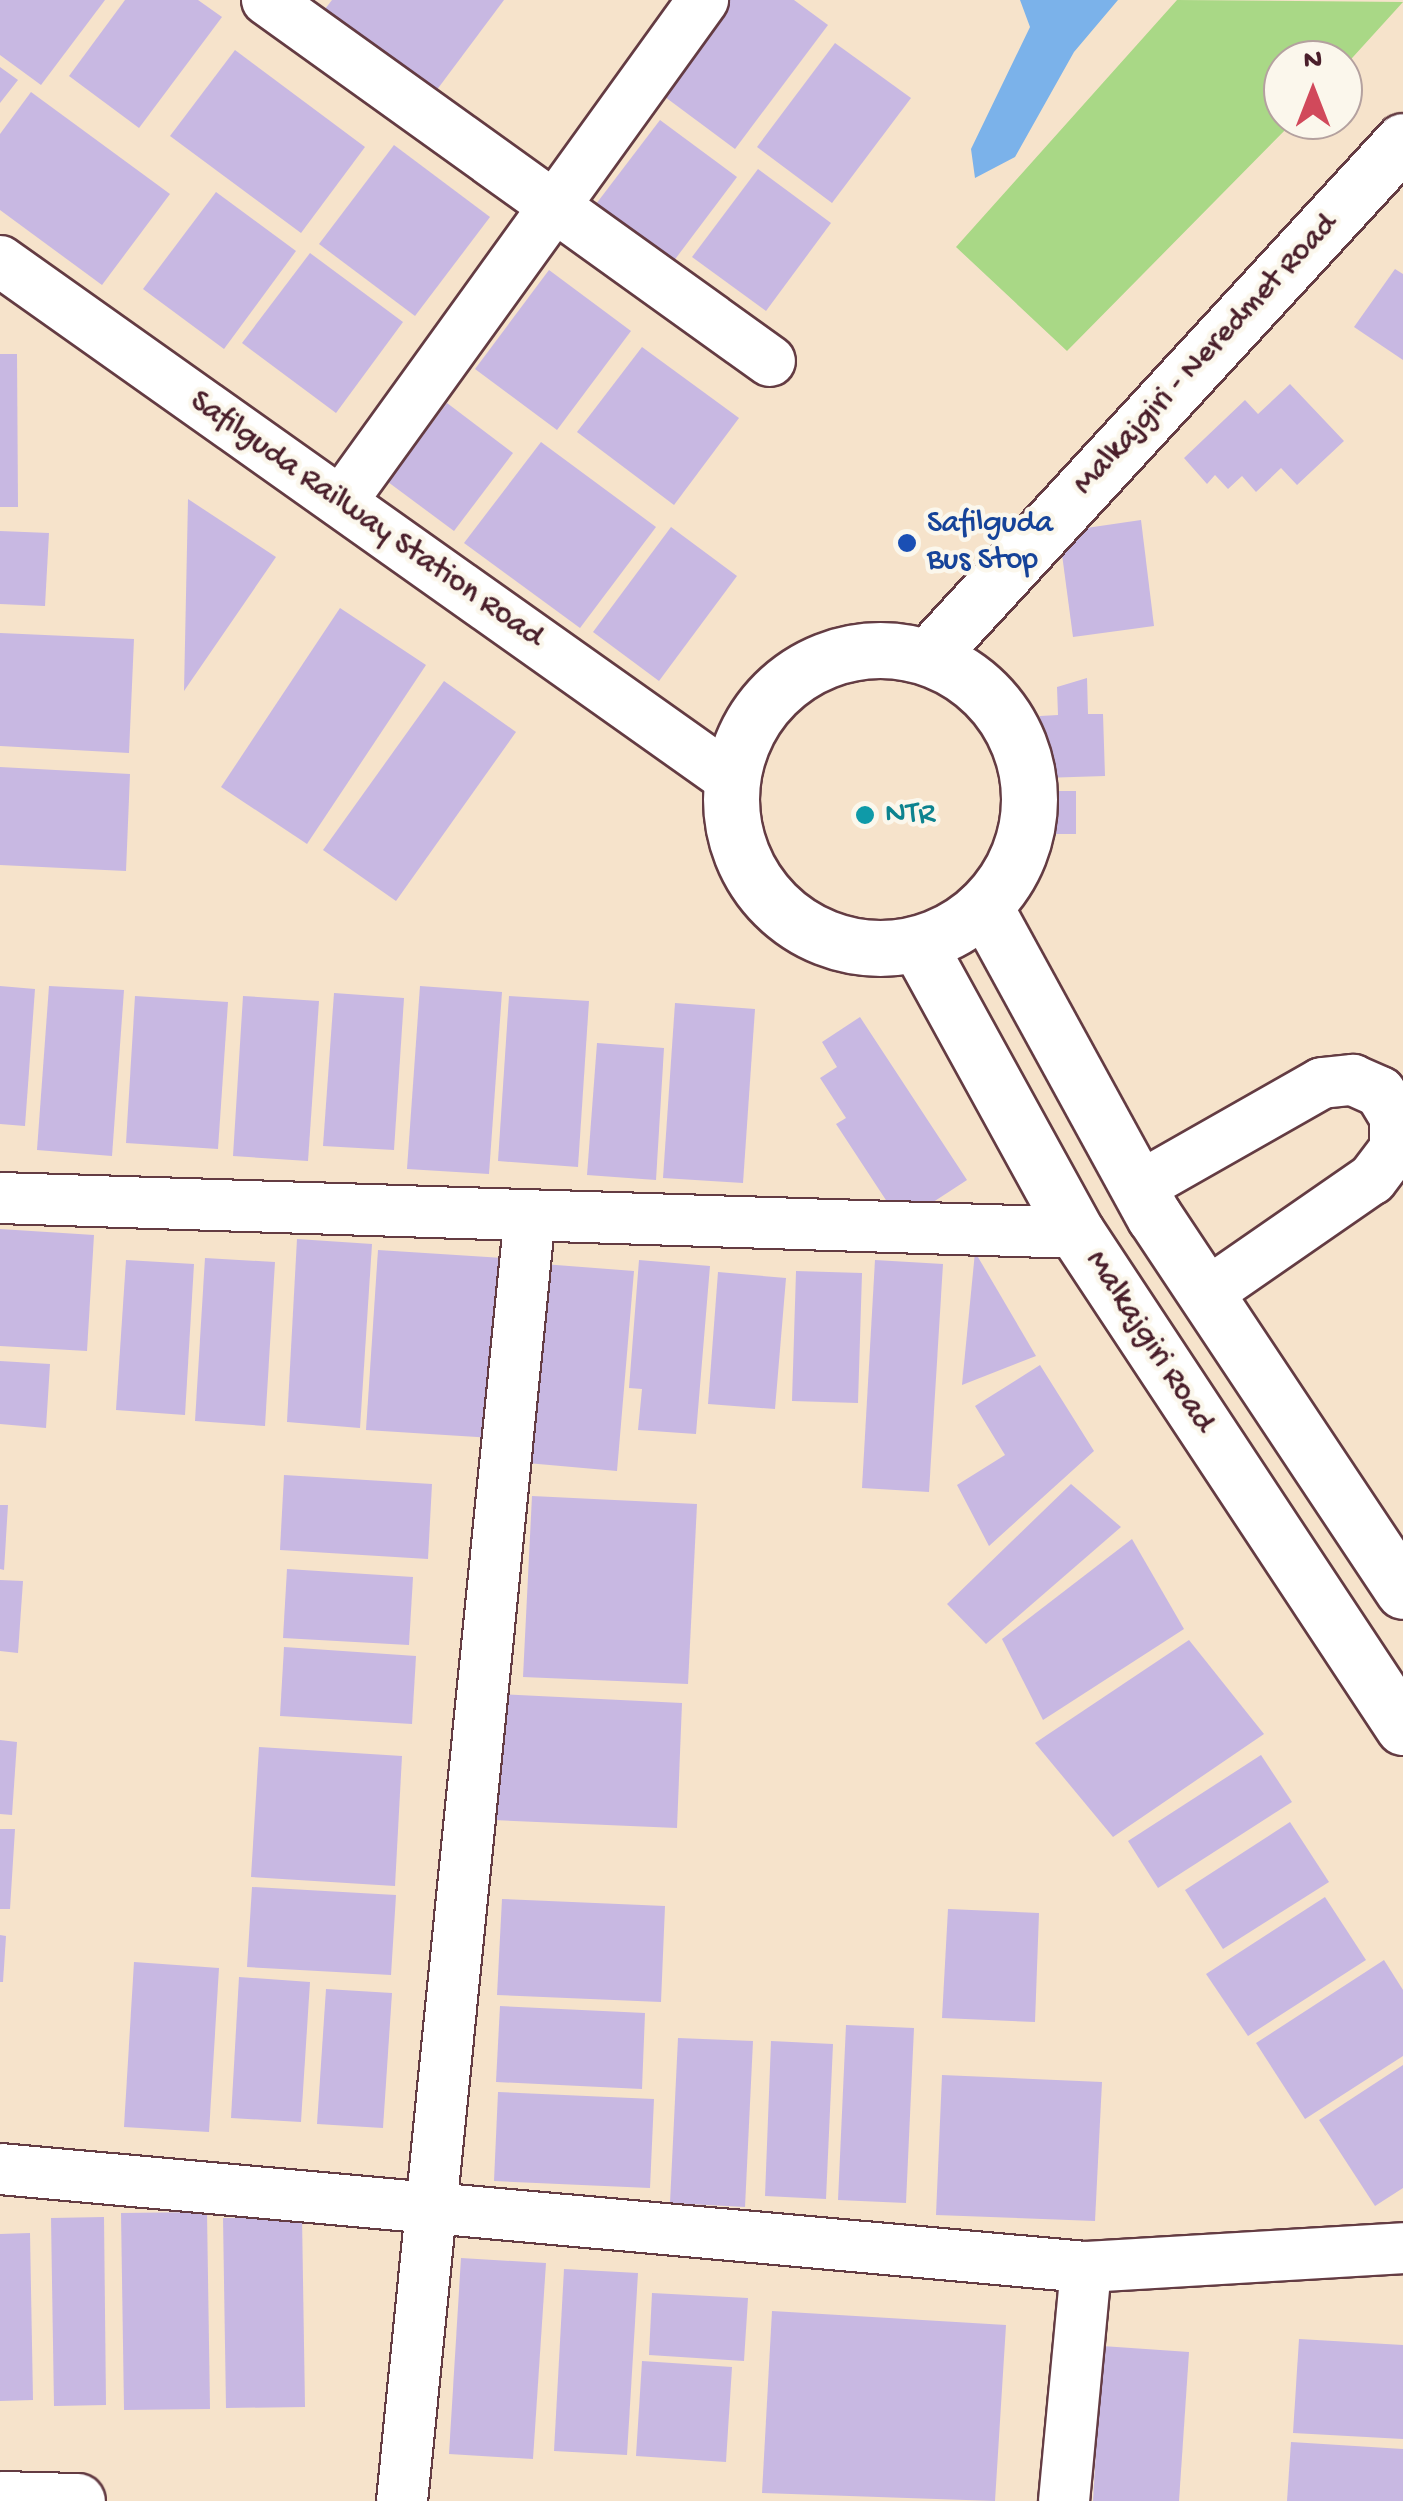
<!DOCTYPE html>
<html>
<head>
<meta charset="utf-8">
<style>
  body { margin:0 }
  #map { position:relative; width:1403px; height:2501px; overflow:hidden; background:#f6e3cb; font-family:"Gochi Hand",sans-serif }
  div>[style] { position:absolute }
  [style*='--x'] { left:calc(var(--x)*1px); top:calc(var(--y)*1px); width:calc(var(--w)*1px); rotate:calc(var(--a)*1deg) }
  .green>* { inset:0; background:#a9d886 }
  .water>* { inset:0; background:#7bb2ea }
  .building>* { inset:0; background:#c8b8e2 }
  .roads { filter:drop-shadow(2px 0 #643c43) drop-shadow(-2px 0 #643c43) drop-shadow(0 2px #643c43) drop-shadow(0 -2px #643c43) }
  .minor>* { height:50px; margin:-25px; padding:0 25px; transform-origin:25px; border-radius:25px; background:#fff }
  .tertiary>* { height:55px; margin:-27.5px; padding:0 27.5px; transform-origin:27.5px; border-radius:27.5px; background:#fff }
  .secondary>* { height:55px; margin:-27.5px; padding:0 27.5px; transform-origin:27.5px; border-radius:27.5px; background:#fff }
  .secondary>.ring { margin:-27.5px; padding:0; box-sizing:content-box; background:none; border:55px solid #fff; border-radius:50% }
  .dots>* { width:28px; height:28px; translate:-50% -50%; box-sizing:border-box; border:5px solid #fbf7ec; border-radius:50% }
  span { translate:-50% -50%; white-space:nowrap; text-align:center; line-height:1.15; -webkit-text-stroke:9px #fbf7ec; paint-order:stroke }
  .street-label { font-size:32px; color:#4a1f2b }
  .transit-label { font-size:32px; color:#164399 }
  .left { translate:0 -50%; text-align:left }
  .culture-label { font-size:32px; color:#0d838f }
  .north { position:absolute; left:1263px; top:40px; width:100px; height:100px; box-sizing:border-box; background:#fbf7ec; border:2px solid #b4a19f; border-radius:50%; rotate:0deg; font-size:28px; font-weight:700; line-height:40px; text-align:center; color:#4a1f2b }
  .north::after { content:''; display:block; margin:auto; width:35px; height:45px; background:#d1495b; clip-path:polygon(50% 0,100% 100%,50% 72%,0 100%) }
</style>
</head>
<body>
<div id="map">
  <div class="green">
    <i style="clip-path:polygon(1177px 0,1403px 2px,1343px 68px,1343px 60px,1283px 60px,1283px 120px,1295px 120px,1067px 351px,956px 247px)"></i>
  </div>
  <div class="water">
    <i style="clip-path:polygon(1020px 0,1118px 0,1074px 52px,1015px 157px,975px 178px,971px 149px,1030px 27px)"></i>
  </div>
  <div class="building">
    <i style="clip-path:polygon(0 0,105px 0,41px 85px,0 55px)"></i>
    <i style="clip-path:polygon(125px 0,198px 0,222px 17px,139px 128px,69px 76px)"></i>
    <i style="clip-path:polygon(332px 0,504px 0,436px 91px,325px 9px)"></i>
    <i style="clip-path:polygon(725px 0,794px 0,828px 25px,735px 149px,657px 91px)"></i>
    <i style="clip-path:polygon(835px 43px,911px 98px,832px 203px,757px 147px)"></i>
    <i style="clip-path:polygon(235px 50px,365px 147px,301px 233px,170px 136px)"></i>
    <i style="clip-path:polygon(0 67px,18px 80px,0 103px)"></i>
    <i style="clip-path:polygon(31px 92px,170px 194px,102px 285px,0 210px,0 134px)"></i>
    <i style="clip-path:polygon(660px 120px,737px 177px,673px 262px,596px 204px)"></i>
    <i style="clip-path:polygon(394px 145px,490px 217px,415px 316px,319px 244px)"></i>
    <i style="clip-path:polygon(758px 169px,831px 223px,766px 311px,692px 257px)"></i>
    <i style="clip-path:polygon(216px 192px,296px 251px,224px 349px,143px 289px)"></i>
    <i style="clip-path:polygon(310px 253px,403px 322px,336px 413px,242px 343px)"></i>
    <i style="clip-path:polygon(1395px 269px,1403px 274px,1403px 360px,1354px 327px)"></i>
    <i style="clip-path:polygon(549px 270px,631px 331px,557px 430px,475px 369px)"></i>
    <i style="clip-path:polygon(642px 347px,739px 418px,674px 505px,577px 432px)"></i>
    <i style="clip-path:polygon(0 354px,17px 354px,18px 507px,0 507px)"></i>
    <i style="clip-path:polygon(1290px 384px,1344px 441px,1297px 485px,1281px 468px,1256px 492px,1242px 476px,1228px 489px,1215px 475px,1207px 484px,1184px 458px,1245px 400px,1258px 414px)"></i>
    <i style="clip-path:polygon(447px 403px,513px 453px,454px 531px,388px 482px)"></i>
    <i style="clip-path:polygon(541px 442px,656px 527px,580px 628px,464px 543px)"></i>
    <i style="clip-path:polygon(188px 499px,276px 557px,184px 691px)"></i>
    <i style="clip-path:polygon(1141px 520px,1154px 626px,1073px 637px,1059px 532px)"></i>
    <i style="clip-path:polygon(671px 527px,737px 576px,659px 681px,593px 632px)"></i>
    <i style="clip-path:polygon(0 531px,49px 533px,45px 606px,0 604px)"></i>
    <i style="clip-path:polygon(340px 608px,426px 665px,307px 844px,221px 787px)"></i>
    <i style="clip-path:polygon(0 633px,134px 639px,129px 753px,0 746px)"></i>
    <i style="clip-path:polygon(1087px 678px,1088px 714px,1103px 714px,1105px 776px,1042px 778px,1040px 716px,1058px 715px,1057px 687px)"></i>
    <i style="clip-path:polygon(444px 681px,516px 732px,396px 901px,323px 850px)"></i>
    <i style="clip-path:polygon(0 767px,130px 774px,126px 871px,0 865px)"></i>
    <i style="clip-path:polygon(1039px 791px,1076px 791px,1076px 834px,1039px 834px)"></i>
    <i style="clip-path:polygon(0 986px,35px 989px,25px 1126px,0 1124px)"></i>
    <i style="clip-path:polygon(49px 986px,124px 990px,112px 1156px,37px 1150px)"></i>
    <i style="clip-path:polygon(420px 986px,502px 992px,489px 1174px,407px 1169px)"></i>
    <i style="clip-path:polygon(334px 993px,404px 998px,394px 1150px,323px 1146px)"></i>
    <i style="clip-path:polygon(135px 996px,228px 1002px,218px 1149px,126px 1143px)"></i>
    <i style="clip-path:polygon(243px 996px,319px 1001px,308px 1161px,233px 1156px)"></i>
    <i style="clip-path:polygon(509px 996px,589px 1001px,578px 1167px,498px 1161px)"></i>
    <i style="clip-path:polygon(675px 1003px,755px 1009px,743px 1183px,663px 1178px)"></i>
    <i style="clip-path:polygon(860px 1017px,967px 1180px,901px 1223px,836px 1124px,846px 1118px,820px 1078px,837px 1067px,822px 1042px)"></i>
    <i style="clip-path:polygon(597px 1043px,664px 1048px,656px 1180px,587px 1175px)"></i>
    <i style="clip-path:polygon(0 1229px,94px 1235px,87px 1351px,0 1346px)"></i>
    <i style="clip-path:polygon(297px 1239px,372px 1244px,360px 1428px,287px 1422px)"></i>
    <i style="clip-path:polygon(378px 1250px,503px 1258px,493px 1438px,366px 1430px)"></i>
    <i style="clip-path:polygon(975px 1252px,1036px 1356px,962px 1385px)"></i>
    <i style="clip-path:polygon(205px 1258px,275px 1262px,265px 1426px,195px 1421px)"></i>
    <i style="clip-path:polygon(126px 1260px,194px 1264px,185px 1415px,116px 1410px)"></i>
    <i style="clip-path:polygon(639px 1260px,710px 1266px,696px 1434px,638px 1430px,642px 1389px,629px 1388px)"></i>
    <i style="clip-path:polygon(875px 1260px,943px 1264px,929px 1492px,862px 1488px)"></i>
    <i style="clip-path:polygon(543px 1264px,634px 1271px,617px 1471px,527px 1463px)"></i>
    <i style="clip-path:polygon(796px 1271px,862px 1273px,858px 1403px,792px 1401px)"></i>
    <i style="clip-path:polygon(718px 1272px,786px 1278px,775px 1409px,708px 1404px)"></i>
    <i style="clip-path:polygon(0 1361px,50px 1364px,46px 1428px,0 1424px)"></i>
    <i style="clip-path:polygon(1040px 1365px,1094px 1451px,989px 1546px,957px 1485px,1005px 1455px,975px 1406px)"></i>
    <i style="clip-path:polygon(284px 1475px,432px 1484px,428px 1559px,280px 1550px)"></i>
    <i style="clip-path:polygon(1071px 1484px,1121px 1527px,986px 1644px,947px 1604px)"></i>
    <i style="clip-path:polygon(532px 1496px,697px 1504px,688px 1684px,523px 1677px)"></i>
    <i style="clip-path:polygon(0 1505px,8px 1505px,4px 1570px,0 1569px)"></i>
    <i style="clip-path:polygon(1132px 1539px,1184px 1629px,1043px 1720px,1002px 1639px)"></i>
    <i style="clip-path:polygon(287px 1569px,413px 1577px,409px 1645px,283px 1638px)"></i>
    <i style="clip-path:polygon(0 1580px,23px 1581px,18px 1653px,0 1651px)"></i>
    <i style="clip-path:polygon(1189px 1640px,1264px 1734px,1113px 1837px,1035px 1743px)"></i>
    <i style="clip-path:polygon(284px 1647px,416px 1656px,412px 1724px,280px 1716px)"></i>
    <i style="clip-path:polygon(499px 1694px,682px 1703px,677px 1828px,493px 1820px)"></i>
    <i style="clip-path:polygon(0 1740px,17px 1742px,12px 1815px,0 1814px)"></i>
    <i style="clip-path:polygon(259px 1747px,402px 1756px,395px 1886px,251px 1877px)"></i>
    <i style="clip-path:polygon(1261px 1755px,1292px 1802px,1158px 1888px,1128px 1841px)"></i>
    <i style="clip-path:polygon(1290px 1822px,1329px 1882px,1223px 1949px,1185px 1890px)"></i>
    <i style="clip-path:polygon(0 1829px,15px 1829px,10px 1909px,0 1909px)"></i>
    <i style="clip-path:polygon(252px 1887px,396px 1895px,391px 1975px,247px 1967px)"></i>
    <i style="clip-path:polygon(1325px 1897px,1366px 1960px,1248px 2036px,1206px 1974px)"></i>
    <i style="clip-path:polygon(502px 1899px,665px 1906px,661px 2002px,497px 1995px)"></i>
    <i style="clip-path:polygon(948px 1909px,1039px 1913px,1035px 2022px,942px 2018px)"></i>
    <i style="clip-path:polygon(0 1935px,6px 1936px,3px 1982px,0 1982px)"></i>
    <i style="clip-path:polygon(1384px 1960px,1403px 1990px,1403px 2056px,1305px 2119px,1256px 2043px)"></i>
    <i style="clip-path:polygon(134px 1962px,219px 1968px,209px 2132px,124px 2127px)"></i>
    <i style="clip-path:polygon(239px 1977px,310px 1982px,301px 2122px,231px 2118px)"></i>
    <i style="clip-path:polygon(326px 1989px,392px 1993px,383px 2128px,317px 2124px)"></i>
    <i style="clip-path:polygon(500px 2006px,645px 2013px,642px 2089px,496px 2082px)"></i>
    <i style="clip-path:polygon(846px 2025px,914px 2028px,906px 2203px,838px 2200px)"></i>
    <i style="clip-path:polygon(678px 2038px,753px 2041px,745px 2207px,670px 2203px)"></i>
    <i style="clip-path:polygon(771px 2041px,833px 2044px,826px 2199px,765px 2196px)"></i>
    <i style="clip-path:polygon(1403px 2065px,1403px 2188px,1375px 2206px,1319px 2120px)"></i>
    <i style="clip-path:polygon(942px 2075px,1102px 2082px,1095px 2221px,936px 2215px)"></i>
    <i style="clip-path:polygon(498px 2092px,654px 2099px,650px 2188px,494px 2181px)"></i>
    <i style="clip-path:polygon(207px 2212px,210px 2409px,124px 2410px,121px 2213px)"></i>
    <i style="clip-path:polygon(104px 2217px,106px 2405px,54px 2406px,51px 2218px)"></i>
    <i style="clip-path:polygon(302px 2217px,305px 2407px,226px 2408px,223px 2218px)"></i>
    <i style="clip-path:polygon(30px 2233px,33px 2400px,0 2401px,0 2234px)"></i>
    <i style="clip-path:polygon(461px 2258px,546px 2263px,533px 2459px,449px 2454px)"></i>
    <i style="clip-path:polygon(564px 2269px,638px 2273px,627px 2455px,554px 2451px)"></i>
    <i style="clip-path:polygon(652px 2293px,748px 2298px,744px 2361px,649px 2355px)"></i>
    <i style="clip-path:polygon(772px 2311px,1006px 2325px,995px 2501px,762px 2493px)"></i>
    <i style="clip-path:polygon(1299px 2339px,1403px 2345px,1403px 2439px,1293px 2433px)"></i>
    <i style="clip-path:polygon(1102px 2346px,1189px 2352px,1179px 2501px,1093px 2501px)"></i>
    <i style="clip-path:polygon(642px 2361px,732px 2367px,726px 2462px,636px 2456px)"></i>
    <i style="clip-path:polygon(1291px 2442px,1403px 2449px,1403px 2501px,1287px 2501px)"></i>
  </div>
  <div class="roads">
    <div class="minor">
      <i style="--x:267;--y:0;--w:619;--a:35.67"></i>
      <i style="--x:0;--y:261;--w:896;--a:35.32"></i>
      <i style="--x:341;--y:502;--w:619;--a:-54.2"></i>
      <i style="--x:1139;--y:1187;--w:210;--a:-29.6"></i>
      <i style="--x:1322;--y:1083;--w:31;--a:-6"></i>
      <i style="--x:1353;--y:1080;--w:30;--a:24"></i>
      <i style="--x:1380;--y:1092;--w:29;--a:59"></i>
      <i style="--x:1395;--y:1117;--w:32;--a:90"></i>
      <i style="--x:1395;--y:1149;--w:38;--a:127"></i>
      <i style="--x:1372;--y:1179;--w:202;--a:145.3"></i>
      <i style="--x:0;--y:1198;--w:1078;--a:1.86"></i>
      <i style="--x:0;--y:2169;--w:1090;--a:5.16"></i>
      <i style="--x:1086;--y:2267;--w:318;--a:-3.4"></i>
      <i style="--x:402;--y:2501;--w:1292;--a:-84.32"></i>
      <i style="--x:1064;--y:2501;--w:235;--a:-84.6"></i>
    </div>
    <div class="tertiary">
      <i style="--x:0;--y:2499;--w:77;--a:1.5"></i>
    </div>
    <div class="secondary">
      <i class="ring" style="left:731px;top:650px;width:243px;height:243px"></i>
      <i style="--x:928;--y:657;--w:701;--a:-47.37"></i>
      <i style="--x:984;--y:906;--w:354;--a:61.3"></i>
      <i style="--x:1154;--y:1216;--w:450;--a:56.4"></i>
      <i style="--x:918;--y:944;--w:330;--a:61.2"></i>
      <i style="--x:1077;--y:1233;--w:592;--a:56.58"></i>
    </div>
  </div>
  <div class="dots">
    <i style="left:907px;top:543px;background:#1a4fb4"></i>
    <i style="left:865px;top:815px;background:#0f9aa8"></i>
  </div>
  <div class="street-label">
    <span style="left:1206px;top:355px;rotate:-47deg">Malkajgiri - Neredmet Road</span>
    <span style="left:366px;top:520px;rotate:35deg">Safilguda Railway Station Road</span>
    <span style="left:1149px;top:1342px;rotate:57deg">Malkajgiri Road</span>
  </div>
  <div class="transit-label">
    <span class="left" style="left:927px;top:543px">Safilguda<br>Bus Stop</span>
  </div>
  <div class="culture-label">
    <span class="left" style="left:885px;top:815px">NTR</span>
  </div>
  <div class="north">N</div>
</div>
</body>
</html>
